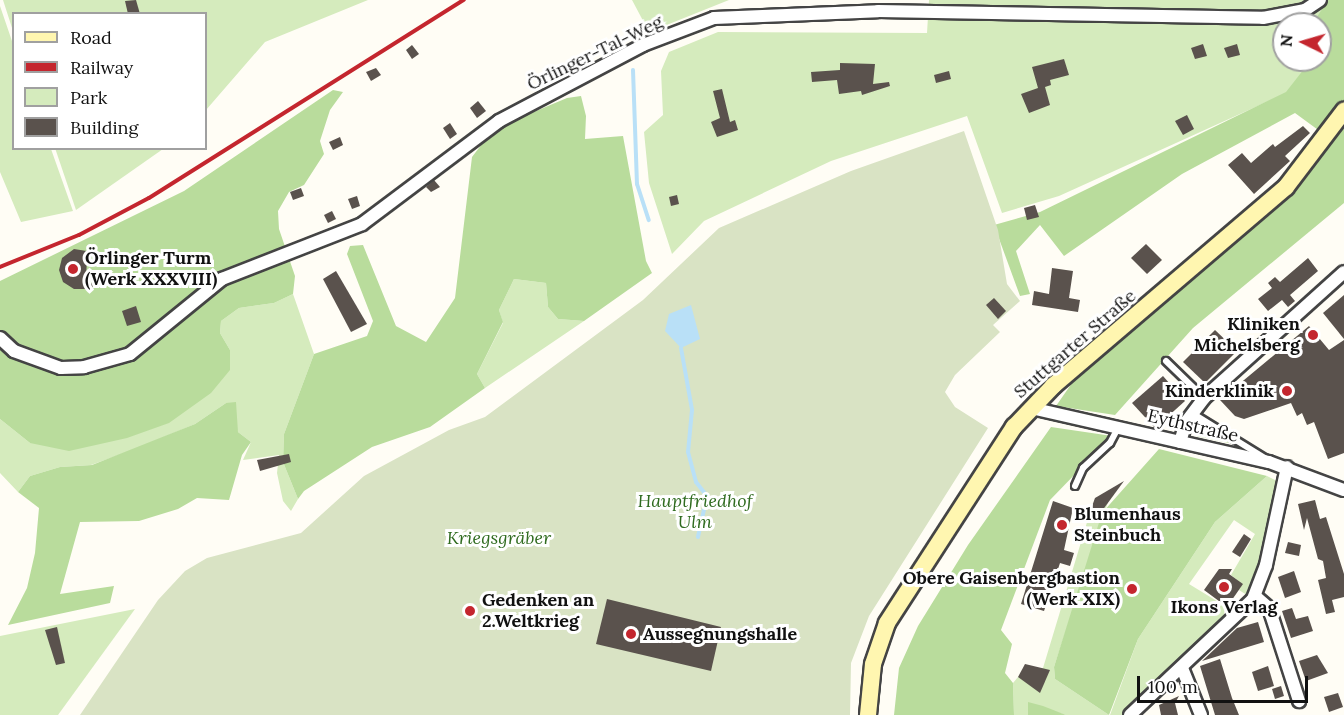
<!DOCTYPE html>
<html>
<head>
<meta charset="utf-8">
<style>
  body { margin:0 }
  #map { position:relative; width:1344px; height:715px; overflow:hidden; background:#fffdf5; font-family:Lora,serif }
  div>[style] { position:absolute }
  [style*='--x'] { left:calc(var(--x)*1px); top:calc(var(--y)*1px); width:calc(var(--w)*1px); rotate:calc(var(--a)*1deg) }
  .green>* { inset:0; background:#d5ebbd }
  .forest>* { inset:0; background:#b9dc9c }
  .cemetery>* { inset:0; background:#d9e3c4 }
  .water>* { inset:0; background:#b9e0f7 }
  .stream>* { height:4px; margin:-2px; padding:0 2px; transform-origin:2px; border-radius:2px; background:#b9e0f7 }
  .building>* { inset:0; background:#5a524d }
  .roads { filter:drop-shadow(2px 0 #444) drop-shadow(-2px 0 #444) drop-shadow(0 2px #444) drop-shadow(0 -2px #444) }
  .service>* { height:6px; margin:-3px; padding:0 3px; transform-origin:3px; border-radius:3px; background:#fff }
  .minor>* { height:12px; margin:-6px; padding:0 6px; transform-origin:6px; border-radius:6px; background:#fff }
  .secondary>* { height:16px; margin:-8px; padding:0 8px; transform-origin:8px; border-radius:8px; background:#fff6b0 }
  .rail>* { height:4px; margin:-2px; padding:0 2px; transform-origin:2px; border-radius:2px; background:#c4262e }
  .dots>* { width:16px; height:16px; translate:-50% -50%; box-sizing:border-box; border:3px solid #fff; border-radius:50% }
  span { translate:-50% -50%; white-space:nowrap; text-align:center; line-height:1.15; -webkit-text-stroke:6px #fff; paint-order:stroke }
  .street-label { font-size:18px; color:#111 }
  .poi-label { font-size:18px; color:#111; font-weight:700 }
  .left { translate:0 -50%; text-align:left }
  .right { translate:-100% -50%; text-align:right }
  .park-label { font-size:18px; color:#2f6b1f; font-style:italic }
  .legend { position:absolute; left:12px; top:12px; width:195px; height:138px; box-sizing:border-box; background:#fff; border:2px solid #a0a0a0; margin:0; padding:8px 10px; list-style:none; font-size:18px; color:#111 }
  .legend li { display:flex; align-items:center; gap:12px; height:30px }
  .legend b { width:30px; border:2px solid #a0a0a0 }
  .north { position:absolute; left:1272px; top:12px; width:60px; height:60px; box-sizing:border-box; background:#fff; border:2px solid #a0a0a0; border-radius:50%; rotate:275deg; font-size:16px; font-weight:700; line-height:24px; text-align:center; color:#111 }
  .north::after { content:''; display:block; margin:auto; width:21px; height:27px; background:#c4262e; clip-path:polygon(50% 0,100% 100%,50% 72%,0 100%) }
  .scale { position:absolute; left:1137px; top:676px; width:171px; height:27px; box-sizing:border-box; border:3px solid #111; border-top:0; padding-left:8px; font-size:18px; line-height:21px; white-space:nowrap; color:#111; -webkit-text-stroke:4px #fff; paint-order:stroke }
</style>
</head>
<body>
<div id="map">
  <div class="green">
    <i style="clip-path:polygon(3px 0,368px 0,265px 42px,206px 110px,206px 14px,14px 14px,13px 31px)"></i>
    <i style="clip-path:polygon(632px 0,729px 0,649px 32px)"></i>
    <i style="clip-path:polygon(929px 0,1329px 0,1320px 53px,1320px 24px,1284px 24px,1284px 60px,1315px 60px,1293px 90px,1059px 196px,1002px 213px,967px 116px,831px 161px,704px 221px,672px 254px,649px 183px,644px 132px,663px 115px,661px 71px,669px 52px,718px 32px,927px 33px)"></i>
    <i style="clip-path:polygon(0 6px,13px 44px,14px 148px,51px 149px,73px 211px,21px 222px,0 172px)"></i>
    <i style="clip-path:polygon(55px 148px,163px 148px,163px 149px,76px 210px)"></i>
    <i style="clip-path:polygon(514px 279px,546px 283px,548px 307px,558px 319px,584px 321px,485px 388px,477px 374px,503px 323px,499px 310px)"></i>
    <i style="clip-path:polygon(293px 294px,314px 354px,284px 434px,283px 462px,298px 499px,291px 511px,283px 501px,277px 473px,279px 455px,243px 460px,251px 442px,238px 432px,226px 403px,195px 424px,135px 449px,91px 465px,60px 467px,30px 476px,18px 492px,0 473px,0 419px,30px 443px,230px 350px,220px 333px,221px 321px,239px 308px,274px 303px)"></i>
    <i style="clip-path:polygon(1201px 426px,1229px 441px,1228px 443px,1196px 436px,1195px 429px)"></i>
    <i style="clip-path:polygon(1267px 476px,1283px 484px,1253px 599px,1239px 590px,1242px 584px,1231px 575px,1255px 534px,1234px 520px,1189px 584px,1225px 606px,1224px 615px,1232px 622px,1130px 715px,1110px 715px,1138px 639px,1215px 522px)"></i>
    <i style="clip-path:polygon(1108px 502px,1054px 667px,1055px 679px,1109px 715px,1066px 715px,1028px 703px,1028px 715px,1014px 715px,1013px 683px,1018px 677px,1043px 668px,1091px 509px,1102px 511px)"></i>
    <i style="clip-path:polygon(135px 609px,58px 715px,0 715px,0 636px)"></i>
  </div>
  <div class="forest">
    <i style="clip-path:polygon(1328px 0,1344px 0,1344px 203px,1193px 328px,1115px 415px,1056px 406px,1079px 373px,1282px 200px,1325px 135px,1295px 113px,1182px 174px,1064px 256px,1040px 225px,1016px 251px,1030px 294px,1020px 296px,994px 225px,1040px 212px,1286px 92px,1311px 60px,1320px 60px,1320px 24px,1313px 23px)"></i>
    <i style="clip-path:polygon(333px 90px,343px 92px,330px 110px,320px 141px,324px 154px,304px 185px,289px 192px,278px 211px,279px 229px,295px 276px,293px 294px,274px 303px,239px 308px,221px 321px,220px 333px,230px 350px,230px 370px,211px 393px,169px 423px,127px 438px,69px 451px,30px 443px,0 419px,0 281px,184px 191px)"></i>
    <i style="clip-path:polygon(581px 96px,586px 116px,585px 139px,623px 136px,646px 261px,652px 273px,584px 321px,558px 319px,548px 307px,546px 283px,514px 279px,499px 310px,503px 322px,477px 374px,485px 388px,430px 427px,372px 447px,304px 491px,298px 499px,283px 462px,284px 434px,314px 354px,367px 336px,373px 321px,347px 254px,350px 246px,363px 245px,396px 326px,426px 342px,455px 298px,472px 157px,485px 140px,517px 119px,567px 98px)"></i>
    <i style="clip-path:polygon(236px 402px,238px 432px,251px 442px,242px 455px,229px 500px,197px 498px,178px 509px,139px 521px,80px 522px,60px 594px,114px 586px,110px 603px,8px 625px,27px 588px,35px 553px,39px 508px,18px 492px,30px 476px,60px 467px,92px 465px,195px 424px,226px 403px)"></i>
    <i style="clip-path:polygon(1051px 427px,1112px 436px,1050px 500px,1001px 630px,1012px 644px,1005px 673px,1013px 683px,1014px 715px,894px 715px,899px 668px,918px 626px,968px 545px)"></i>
    <i style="clip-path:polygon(1159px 449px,1267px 476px,1215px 522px,1138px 639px,1109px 715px,1055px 679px,1054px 667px,1102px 513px)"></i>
    <i style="clip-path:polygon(1028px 702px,1043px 706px,1066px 715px,1028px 715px)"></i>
  </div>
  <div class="cemetery">
    <i style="clip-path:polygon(964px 131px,998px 230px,1007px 284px,1020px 301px,993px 325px,1000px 332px,955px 375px,945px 392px,955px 407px,988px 428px,869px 616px,851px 663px,850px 715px,80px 715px,158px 600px,185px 571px,207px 558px,301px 533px,364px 476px,449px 430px,485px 417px,643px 300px,719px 228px,851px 171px)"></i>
  </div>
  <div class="water">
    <i style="clip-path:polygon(691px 305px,700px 339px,681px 348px,665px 331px,669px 314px)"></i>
  </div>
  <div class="stream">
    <i style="--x:633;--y:70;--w:114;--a:88"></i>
    <i style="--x:637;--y:184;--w:38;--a:72"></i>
    <i style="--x:681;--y:348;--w:63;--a:79.9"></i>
    <i style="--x:692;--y:410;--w:42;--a:95.4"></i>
    <i style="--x:688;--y:452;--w:31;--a:75"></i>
    <i style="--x:696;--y:482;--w:18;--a:52"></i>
    <i style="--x:707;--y:496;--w:42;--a:102.4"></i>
  </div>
  <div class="building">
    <i style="clip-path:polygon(136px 0,140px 14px,128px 14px,125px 1px)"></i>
    <i style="clip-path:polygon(1203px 44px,1207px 56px,1195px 59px,1191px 48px)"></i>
    <i style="clip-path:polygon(1237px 44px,1240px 55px,1228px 58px,1224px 48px)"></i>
    <i style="clip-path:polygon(412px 45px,419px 54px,412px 59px,406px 50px)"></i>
    <i style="clip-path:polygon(1064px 59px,1069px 75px,1050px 80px,1051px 85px,1045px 87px,1050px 105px,1029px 113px,1021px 94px,1038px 88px,1032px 67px)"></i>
    <i style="clip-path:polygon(840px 63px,875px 64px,873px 84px,889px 82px,890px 86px,862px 95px,861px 91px,839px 94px,837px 80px,812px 82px,811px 72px,840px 70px)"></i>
    <i style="clip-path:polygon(376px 68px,381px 75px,371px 81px,366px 72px)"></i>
    <i style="clip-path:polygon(949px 71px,951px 79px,936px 83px,934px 75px)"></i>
    <i style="clip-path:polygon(722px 89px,730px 122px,735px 120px,738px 130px,717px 137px,711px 122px,720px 118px,713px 91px)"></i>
    <i style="clip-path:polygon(478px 101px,486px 111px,477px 118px,470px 108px)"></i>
    <i style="clip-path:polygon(1187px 115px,1194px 129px,1183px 135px,1175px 121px)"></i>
    <i style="clip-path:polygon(450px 123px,457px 134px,450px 139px,443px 128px)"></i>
    <i style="clip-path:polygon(1303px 126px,1310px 133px,1285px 156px,1290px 161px,1254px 194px,1228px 165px,1242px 153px,1251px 163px,1273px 144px,1275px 147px)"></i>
    <i style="clip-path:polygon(340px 137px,343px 145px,333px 150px,329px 142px)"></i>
    <i style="clip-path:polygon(434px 180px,440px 187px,431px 192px,426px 187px)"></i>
    <i style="clip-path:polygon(301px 188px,304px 196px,293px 200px,290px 192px)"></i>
    <i style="clip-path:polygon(677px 195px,679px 204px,671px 206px,669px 197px)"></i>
    <i style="clip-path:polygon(357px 196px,360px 206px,352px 209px,348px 199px)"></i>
    <i style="clip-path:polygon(1035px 205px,1039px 217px,1027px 220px,1024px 208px)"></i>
    <i style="clip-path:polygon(332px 211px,336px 219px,328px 223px,324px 215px)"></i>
    <i style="clip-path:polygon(1146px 244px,1162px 260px,1147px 274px,1131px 258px)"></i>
    <i style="clip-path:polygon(74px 249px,93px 252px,87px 260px,86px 277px,94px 286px,89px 289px,74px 289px,63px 282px,59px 270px,62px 258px)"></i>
    <i style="clip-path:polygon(1308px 258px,1318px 271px,1290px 295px,1295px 301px,1288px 307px,1282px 300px,1268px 311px,1258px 299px,1272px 288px,1268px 283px,1275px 277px,1280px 282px)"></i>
    <i style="clip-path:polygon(1052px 268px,1073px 271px,1069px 298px,1080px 300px,1078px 312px,1032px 305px,1034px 291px,1049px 294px)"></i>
    <i style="clip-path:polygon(336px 271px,367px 324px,351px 332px,323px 279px)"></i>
    <i style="clip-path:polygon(1344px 295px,1344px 339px,1323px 313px)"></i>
    <i style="clip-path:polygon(994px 298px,1006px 311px,998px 319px,986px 305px)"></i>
    <i style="clip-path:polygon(136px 306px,141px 322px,127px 326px,122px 311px)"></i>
    <i style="clip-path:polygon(1309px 326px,1329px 350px,1344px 340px,1344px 453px,1328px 459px,1314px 422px,1307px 425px,1302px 413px,1297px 416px,1291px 403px,1244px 419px,1235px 416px,1220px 400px)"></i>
    <i style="clip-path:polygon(1215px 330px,1237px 351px,1205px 383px,1183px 362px)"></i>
    <i style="clip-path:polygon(1163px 376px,1185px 401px,1155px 428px,1132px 403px)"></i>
    <i style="clip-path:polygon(289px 454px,291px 462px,260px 471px,257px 460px)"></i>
    <i style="clip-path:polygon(1124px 481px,1102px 511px,1091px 509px,1095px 498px)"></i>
    <i style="clip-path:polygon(1315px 500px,1320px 519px,1326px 517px,1344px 574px,1344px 597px,1332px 600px,1335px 612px,1326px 614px,1318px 580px,1326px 578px,1323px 561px,1318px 559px,1307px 518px,1304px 530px,1298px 504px)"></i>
    <i style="clip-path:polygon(1053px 501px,1073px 508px,1064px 550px,1074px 553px,1070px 566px,1060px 563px,1044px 611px,1021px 604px)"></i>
    <i style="clip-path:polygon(1244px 534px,1251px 539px,1240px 557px,1232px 552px)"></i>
    <i style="clip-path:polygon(1288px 542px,1301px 545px,1299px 556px,1285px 553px)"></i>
    <i style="clip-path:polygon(1219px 569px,1232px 569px,1229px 574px,1243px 584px,1227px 607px,1204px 590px)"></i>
    <i style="clip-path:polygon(1294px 571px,1301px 592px,1285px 598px,1278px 577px)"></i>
    <i style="clip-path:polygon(607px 599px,721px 627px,711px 671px,596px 644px)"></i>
    <i style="clip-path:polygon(1292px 608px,1296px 619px,1308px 616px,1313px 631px,1291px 638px,1282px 611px)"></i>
    <i style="clip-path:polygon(1258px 622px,1264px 642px,1202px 661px,1237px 628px)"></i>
    <i style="clip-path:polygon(57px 627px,65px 663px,56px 665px,45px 630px)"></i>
    <i style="clip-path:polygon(1317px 655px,1328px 673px,1306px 681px,1299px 661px)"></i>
    <i style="clip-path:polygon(1220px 659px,1232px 698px,1239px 715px,1215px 715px,1200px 666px)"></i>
    <i style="clip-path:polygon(1025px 664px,1050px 670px,1040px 693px,1018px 677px)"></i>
    <i style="clip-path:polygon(1268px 666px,1274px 686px,1258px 691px,1252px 672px)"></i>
    <i style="clip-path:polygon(1281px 686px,1284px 696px,1275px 699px,1272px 689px)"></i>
    <i style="clip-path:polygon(1338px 693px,1343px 707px,1329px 712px,1324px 697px)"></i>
    <i style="clip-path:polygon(1179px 696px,1175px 703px,1178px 715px,1161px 715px,1159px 705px)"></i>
  </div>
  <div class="roads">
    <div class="service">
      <i style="--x:1166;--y:361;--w:53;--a:44.2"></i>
      <i style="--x:1192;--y:413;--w:86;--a:31.7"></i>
      <i style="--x:1075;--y:486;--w:20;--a:-66"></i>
      <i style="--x:1083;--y:468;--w:37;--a:-43"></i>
      <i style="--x:1110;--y:443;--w:17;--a:-62"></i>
    </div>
    <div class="minor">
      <i style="--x:0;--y:338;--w:19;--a:43"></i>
      <i style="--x:14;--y:351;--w:50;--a:19.9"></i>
      <i style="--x:61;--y:368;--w:23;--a:-2"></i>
      <i style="--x:84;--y:367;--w:48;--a:-15.8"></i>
      <i style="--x:130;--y:354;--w:119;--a:-39.2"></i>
      <i style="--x:222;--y:279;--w:150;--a:-21.4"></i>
      <i style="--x:362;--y:224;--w:171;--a:-36.9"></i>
      <i style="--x:499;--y:121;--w:163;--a:-27.8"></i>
      <i style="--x:643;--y:45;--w:76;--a:-20.8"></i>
      <i style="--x:714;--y:18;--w:164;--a:-2.4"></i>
      <i style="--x:878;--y:11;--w:385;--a:1"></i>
      <i style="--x:1263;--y:18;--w:43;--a:-10.8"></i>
      <i style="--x:1305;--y:10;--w:18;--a:-34"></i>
      <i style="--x:1031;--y:408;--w:244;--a:12.8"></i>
      <i style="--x:1269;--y:462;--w:80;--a:20.5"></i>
      <i style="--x:1180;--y:442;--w:21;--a:-73"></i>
      <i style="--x:1186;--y:422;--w:30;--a:-53"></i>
      <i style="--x:1204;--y:398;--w:188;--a:-42"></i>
      <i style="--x:1255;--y:596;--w:18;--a:41"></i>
      <i style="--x:1269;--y:608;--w:98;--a:72.1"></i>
      <i style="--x:1182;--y:668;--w:51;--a:68"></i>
      <i style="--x:1130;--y:715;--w:169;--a:-43.3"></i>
      <i style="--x:1253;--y:599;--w:36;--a:-69"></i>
      <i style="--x:1266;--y:565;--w:100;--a:-77.9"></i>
    </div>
    <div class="secondary">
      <i style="--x:868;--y:715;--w:51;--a:-84.4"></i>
      <i style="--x:873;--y:664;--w:43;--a:-71.1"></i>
      <i style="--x:887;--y:623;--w:234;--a:-57.1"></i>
      <i style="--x:1014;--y:427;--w:57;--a:-46.4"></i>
      <i style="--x:1053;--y:386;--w:306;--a:-40.5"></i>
      <i style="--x:1286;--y:187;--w:96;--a:-52.7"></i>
    </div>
  </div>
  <div class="rail">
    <i style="--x:0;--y:267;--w:85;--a:-22.1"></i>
    <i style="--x:79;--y:235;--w:79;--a:-27.9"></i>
    <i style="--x:149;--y:198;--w:372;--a:-32.2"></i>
  </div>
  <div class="dots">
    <i style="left:73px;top:269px;background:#c4262e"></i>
    <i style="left:1313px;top:335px;background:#c4262e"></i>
    <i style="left:1287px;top:391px;background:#c4262e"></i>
    <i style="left:1062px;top:525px;background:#c4262e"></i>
    <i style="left:1224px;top:587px;background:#c4262e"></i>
    <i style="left:1132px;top:589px;background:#c4262e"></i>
    <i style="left:470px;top:611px;background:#c4262e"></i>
    <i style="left:631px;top:634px;background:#c4262e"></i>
  </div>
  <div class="street-label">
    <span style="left:595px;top:53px;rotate:-26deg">Örlinger-Tal-Weg</span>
    <span style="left:1075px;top:344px;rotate:-41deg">Stuttgarter Straße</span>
    <span style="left:1193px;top:426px;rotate:13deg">Eythstraße</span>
  </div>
  <div class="poi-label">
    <span class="left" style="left:85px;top:269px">Örlinger Turm<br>(Werk XXXVIII)</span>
    <span class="right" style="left:1300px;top:335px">Kliniken<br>Michelsberg</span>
    <span class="right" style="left:1274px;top:391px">Kinderklinik</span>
    <span class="left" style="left:1074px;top:525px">Blumenhaus<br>Steinbuch</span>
    <span class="right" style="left:1120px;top:589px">Obere Gaisenbergbastion<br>(Werk XIX)</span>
    <span class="left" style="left:482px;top:611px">Gedenken an<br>2.Weltkrieg</span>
    <span style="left:1224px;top:607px">Ikons Verlag</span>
    <span class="left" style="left:643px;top:634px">Aussegnungshalle</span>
  </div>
  <div class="park-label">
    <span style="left:695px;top:512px">Hauptfriedhof<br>Ulm</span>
    <span style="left:499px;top:538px">Kriegsgräber</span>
  </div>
  <ul class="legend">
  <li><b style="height:8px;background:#fff6b0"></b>Road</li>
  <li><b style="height:8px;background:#c4262e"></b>Railway</li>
  <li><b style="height:16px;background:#d5ebbd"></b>Park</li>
  <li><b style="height:16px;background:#5a524d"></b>Building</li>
  </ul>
  <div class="north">N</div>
  <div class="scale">100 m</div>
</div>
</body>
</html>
